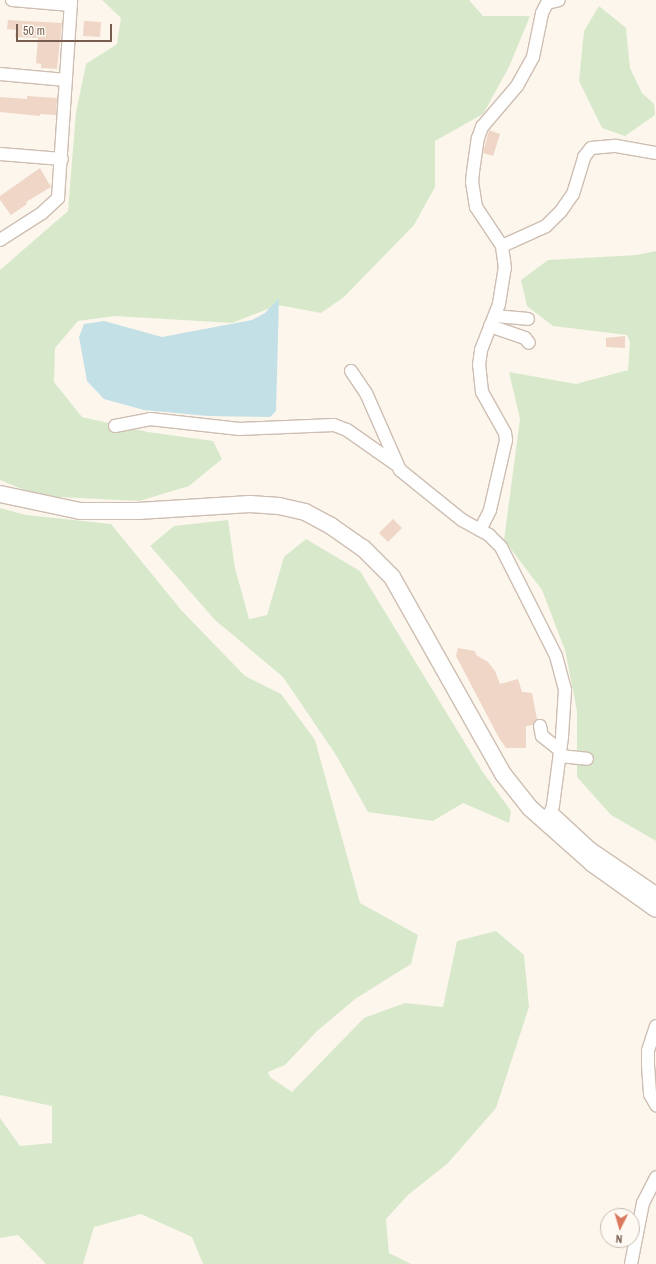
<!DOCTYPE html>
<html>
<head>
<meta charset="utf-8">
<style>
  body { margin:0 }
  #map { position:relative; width:656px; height:1264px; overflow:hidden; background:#fcf6ed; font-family:"Archivo Narrow",sans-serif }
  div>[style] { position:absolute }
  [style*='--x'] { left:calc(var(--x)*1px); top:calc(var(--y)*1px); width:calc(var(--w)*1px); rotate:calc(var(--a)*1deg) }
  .green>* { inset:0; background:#d8e9cb }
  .water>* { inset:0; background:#c2e0e5 }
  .building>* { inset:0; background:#efd6c6 }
  .roads { filter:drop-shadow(1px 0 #cebeb2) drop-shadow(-1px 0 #cebeb2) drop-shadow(0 1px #cebeb2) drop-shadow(0 -1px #cebeb2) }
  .street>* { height:12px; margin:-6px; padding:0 6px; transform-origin:6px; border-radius:6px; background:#fff }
  .secondary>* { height:16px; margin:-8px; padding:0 8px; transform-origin:8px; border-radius:8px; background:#fff }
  span { translate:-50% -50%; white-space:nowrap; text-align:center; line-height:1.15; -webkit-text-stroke:3px #fefaf3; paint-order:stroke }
  .north { position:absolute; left:600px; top:1208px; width:40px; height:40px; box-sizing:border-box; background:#fefaf3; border:1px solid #c8bbb2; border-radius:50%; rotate:185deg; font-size:11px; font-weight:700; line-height:16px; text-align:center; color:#765d50 }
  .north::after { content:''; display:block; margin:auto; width:14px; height:18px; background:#db775c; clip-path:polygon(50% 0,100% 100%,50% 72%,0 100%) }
  .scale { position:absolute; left:16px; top:24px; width:96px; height:18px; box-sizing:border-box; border:2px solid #765d50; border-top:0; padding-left:5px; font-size:12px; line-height:14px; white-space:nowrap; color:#765d50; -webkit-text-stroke:3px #fefaf3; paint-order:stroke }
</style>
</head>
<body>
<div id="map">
  <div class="green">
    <i style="clip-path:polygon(102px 0,469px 0,483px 16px,530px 16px,509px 67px,483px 114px,435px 141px,435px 187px,414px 225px,344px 297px,321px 313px,278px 305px,232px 323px,115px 316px,78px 321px,55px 348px,54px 382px,82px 417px,148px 432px,213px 441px,222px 459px,189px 486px,139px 501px,39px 496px,0 480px,0 270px,68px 211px,76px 112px,86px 64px,117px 44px,121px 18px)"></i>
    <i style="clip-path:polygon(599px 6px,626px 28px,630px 68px,642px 93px,654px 104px,655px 115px,625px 136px,602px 128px,579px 81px,584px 31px)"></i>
    <i style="clip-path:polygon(656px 251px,656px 841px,611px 815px,577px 777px,577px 711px,565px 650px,542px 590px,504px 540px,520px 419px,509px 372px,576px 384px,628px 370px,630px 342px,627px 335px,553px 326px,527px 306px,521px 280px,548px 260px,637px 255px)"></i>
    <i style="clip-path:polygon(0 508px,26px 515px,111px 524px,182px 611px,245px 676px,281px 694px,315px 740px,360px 903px,418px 935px,411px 964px,355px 999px,316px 1032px,285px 1065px,268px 1072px,270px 1077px,292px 1092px,364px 1018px,405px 1003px,443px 1007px,457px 941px,496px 931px,524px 955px,529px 1007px,496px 1108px,448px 1163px,408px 1195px,386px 1219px,389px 1253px,411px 1264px,203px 1264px,192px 1237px,141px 1214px,94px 1227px,83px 1264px,46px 1264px,18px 1235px,0 1238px,0 1118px,20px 1146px,52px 1143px,52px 1106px,0 1095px)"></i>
    <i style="clip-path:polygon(228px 520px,235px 568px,249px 619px,267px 615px,284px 557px,306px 539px,360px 571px,482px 771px,511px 811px,509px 823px,463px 803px,433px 821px,368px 812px,336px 755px,283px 677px,215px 620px,150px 546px,174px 526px)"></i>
  </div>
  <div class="water">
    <i style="clip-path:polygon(279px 298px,276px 411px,270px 417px,208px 416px,144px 410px,104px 399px,87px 381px,79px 337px,84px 324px,104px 321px,162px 337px,252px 320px,265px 313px)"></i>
  </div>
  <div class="building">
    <i style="clip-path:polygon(8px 20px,62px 23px,57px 69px,41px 68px,41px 64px,36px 63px,38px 38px,15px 37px,16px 30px,7px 29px)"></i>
    <i style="clip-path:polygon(84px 21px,101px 22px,100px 37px,83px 36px)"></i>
    <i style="clip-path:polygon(27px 96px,57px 98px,56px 115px,40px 114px,40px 116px,0 112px,0 97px,27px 99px)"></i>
    <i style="clip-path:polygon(489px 130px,500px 134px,493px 156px,483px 153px)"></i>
    <i style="clip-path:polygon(40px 168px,51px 187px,26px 202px,27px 204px,11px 215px,0 200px,0 196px)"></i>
    <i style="clip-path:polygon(625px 336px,625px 348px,606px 347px,606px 338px)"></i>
    <i style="clip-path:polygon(393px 519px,402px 528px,388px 542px,379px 533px)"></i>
    <i style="clip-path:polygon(458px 648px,475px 651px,476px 655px,488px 662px,495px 671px,500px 684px,518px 679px,522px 692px,532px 693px,537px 719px,533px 725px,526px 726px,526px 748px,506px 748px,499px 738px,456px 656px)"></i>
  </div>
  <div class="roads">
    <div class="street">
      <i style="--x:12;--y:0;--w:59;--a:4.8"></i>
      <i style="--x:0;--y:74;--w:66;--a:5.2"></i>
      <i style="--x:0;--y:154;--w:62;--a:4.6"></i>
      <i style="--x:0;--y:240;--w:50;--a:-32.7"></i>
      <i style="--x:42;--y:213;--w:22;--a:-43"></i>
      <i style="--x:58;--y:198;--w:198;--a:-86.2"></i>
      <i style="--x:502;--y:246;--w:48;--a:-24.4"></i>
      <i style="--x:546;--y:226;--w:21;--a:-45"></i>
      <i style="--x:561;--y:211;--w:21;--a:-55"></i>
      <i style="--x:573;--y:194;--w:39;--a:-73"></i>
      <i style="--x:584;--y:157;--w:11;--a:-52"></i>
      <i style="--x:591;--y:148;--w:25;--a:-5"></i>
      <i style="--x:616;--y:146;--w:41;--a:9.9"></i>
      <i style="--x:495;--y:316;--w:33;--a:5"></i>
      <i style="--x:490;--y:326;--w:37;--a:19"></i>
      <i style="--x:525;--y:338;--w:6;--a:51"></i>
      <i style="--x:351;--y:371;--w:27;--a:56"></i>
      <i style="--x:366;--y:393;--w:84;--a:66.2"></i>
      <i style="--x:400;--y:470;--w:80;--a:38.9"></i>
      <i style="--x:462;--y:520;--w:31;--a:29"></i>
      <i style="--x:489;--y:535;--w:17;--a:45"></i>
      <i style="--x:501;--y:547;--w:122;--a:63.2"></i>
      <i style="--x:556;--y:656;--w:35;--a:75"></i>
      <i style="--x:565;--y:690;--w:47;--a:93.7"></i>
      <i style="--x:562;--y:737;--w:69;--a:97.5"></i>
      <i style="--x:553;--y:805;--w:7;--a:106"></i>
      <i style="--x:551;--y:812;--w:12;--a:138"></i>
      <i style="--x:115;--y:426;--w:36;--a:-11"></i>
      <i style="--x:150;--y:419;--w:90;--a:6.4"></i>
      <i style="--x:239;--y:429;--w:95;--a:-2.4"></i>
      <i style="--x:334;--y:425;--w:14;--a:21"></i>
      <i style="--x:347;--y:430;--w:61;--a:35"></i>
      <i style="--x:480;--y:530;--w:22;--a:-63"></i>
      <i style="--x:490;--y:510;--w:72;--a:-77.1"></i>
      <i style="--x:506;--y:440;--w:7;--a:-98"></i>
      <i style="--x:505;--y:433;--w:47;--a:-119.3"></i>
      <i style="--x:482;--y:392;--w:27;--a:-96"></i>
      <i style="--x:479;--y:365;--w:15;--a:-82"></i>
      <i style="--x:481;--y:350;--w:49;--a:-68.6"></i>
      <i style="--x:499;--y:304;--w:36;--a:-81"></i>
      <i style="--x:505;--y:268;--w:22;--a:-98"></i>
      <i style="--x:502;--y:246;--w:47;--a:-123.7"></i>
      <i style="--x:476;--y:207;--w:25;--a:-99"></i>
      <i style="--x:472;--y:182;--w:10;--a:-84"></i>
      <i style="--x:473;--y:172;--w:34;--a:-82"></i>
      <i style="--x:478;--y:138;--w:12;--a:-70"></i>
      <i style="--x:482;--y:127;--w:54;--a:-49.5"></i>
      <i style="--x:517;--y:86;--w:33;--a:-61"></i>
      <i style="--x:533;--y:57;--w:45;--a:-78.4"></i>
      <i style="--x:542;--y:13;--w:11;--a:-63"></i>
      <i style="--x:547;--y:3;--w:12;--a:-14"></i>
      <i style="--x:540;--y:726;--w:10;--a:79"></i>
      <i style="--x:542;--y:736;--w:23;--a:38"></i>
      <i style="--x:560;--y:756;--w:27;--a:6"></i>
      <i style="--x:551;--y:812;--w:53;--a:42.7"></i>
      <i style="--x:590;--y:848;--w:80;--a:34.3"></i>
      <i style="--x:656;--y:1026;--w:26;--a:108"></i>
      <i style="--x:648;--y:1051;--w:14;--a:90"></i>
      <i style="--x:648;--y:1065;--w:29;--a:86"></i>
      <i style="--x:650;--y:1094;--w:13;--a:61"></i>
      <i style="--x:631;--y:1264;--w:62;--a:-78.9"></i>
      <i style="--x:643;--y:1203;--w:29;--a:-63"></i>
    </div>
    <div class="secondary">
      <i style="--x:0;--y:494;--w:82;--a:12"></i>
      <i style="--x:80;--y:511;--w:58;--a:0"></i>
      <i style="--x:138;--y:511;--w:112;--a:-3.6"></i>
      <i style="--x:250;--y:504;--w:29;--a:4"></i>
      <i style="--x:279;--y:506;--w:27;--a:13"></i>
      <i style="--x:305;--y:512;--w:30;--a:28"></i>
      <i style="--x:331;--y:526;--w:39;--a:35"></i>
      <i style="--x:363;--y:548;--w:41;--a:45"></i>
      <i style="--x:392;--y:577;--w:226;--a:60.6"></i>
      <i style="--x:503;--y:774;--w:43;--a:51.5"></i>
      <i style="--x:530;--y:808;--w:84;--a:41.6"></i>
      <i style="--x:593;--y:864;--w:77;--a:35.5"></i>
    </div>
  </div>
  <div class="north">N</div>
  <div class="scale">50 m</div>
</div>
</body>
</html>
